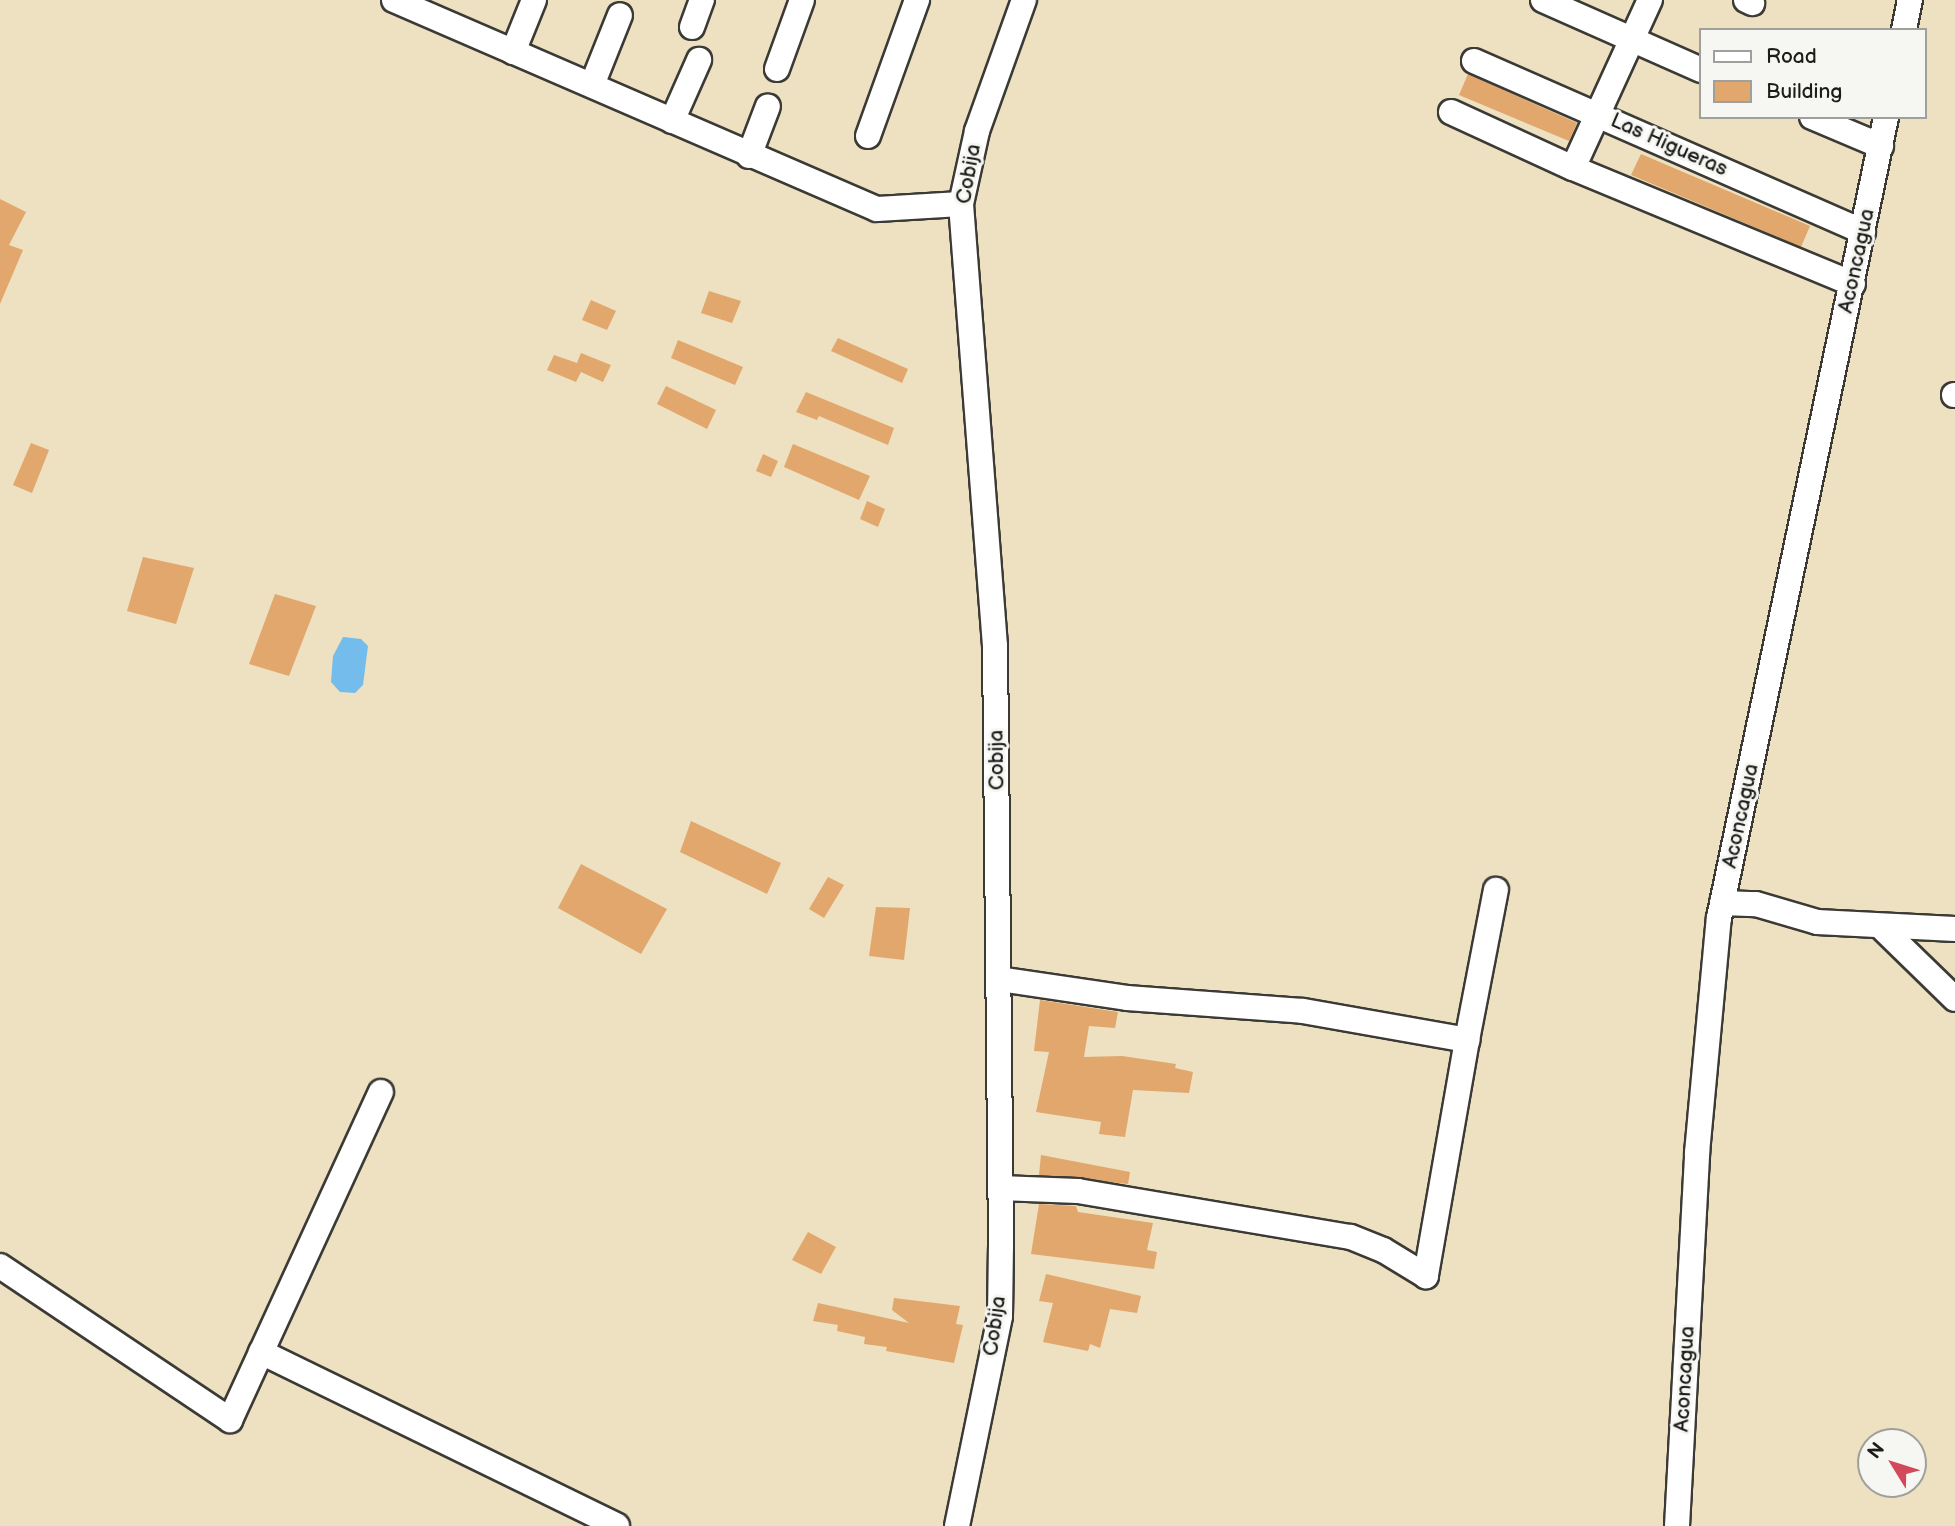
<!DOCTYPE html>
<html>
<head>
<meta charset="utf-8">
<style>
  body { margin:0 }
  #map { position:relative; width:1955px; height:1526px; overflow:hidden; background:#ede1c1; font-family:"Balsamiq Sans",sans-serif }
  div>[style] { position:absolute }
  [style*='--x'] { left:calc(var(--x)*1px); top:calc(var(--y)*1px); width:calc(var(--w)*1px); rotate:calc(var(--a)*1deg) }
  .water>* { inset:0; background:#74bcec }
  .building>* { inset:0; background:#e1a76c }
  .roads { filter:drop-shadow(2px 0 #3b3a35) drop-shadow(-2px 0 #3b3a35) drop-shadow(0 2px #3b3a35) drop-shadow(0 -2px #3b3a35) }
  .minor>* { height:24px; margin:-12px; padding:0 12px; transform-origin:12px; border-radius:12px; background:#fff }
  span { translate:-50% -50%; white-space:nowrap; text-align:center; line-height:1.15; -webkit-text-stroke:6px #f6f6f2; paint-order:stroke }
  .street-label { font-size:21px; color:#1c1c1c }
  .legend { position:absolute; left:1699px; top:28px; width:228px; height:91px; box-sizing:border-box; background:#f6f6f2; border:2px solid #9f9f9c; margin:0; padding:9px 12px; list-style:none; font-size:21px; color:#1c1c1c }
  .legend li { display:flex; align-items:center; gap:14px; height:35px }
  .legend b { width:35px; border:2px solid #9f9f9c }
  .north { position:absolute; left:1857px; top:1428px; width:70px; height:70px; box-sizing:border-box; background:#f6f6f2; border:2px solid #9f9f9c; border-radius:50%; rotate:308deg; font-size:19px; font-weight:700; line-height:28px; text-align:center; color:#1c1c1c }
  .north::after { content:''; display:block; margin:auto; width:24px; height:32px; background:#d1495b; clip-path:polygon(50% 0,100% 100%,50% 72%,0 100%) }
</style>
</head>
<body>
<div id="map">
  <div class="water">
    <i style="clip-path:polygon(343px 637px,361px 639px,368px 646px,363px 685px,355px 693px,340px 692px,331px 682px,333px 656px)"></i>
  </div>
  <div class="building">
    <i style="clip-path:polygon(1468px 74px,1577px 123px,1569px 141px,1459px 95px)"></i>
    <i style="clip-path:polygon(1641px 154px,1810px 226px,1801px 247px,1631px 175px)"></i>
    <i style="clip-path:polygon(0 199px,26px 212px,9px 245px,23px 250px,0 304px)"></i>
    <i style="clip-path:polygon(709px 291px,741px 301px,732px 323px,701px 313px)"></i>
    <i style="clip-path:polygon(591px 300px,616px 311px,607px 330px,582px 320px)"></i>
    <i style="clip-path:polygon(838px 338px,908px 369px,902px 383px,831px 351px)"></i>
    <i style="clip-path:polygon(678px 340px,743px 367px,735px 385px,671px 358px)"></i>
    <i style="clip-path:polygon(581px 353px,611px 365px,603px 382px,581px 372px,576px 382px,547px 370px,554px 355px,577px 363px)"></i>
    <i style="clip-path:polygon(666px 386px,716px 410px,707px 429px,657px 404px)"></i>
    <i style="clip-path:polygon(806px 392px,894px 428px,888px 445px,819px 416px,817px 420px,796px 412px)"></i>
    <i style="clip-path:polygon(31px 443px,49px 450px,32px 493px,13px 485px)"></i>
    <i style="clip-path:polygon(793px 444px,870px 476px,859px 500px,784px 467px)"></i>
    <i style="clip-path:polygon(763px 454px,778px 461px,771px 477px,756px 471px)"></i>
    <i style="clip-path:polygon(867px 501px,885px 509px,878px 527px,860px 519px)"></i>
    <i style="clip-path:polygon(143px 557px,194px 568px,176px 624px,127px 611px)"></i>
    <i style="clip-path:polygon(275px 594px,316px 606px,289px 676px,249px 664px)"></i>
    <i style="clip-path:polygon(691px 821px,781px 863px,767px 894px,680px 852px)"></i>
    <i style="clip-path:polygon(581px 864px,667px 909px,641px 954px,558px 908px)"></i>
    <i style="clip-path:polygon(828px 877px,844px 885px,824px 918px,809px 909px)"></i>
    <i style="clip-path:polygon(876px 907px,910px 908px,904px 960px,869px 956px)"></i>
    <i style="clip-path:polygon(1040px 1000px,1118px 1012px,1115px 1028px,1089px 1026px,1084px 1057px,1122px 1056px,1176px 1064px,1175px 1068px,1193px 1072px,1189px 1093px,1133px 1090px,1125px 1137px,1099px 1134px,1101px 1122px,1036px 1112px,1049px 1052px,1034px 1051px)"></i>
    <i style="clip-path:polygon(1041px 1155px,1130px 1172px,1128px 1184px,1039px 1175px)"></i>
    <i style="clip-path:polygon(1039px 1204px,1076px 1206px,1078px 1212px,1153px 1223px,1147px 1250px,1157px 1252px,1154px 1269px,1031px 1254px)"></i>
    <i style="clip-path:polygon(808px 1232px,836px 1247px,821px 1274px,792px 1260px)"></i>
    <i style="clip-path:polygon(1046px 1274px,1141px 1296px,1137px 1313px,1110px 1309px,1100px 1348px,1090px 1344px,1088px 1351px,1043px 1342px,1053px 1303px,1039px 1301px)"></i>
    <i style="clip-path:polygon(894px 1298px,960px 1306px,956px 1324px,963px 1325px,954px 1363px,886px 1351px,887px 1347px,864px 1344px,865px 1337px,837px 1331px,838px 1325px,813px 1321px,818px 1303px,909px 1323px,892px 1310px)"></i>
  </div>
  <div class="roads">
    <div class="minor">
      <i style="--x:394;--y:0;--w:526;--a:23.4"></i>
      <i style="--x:877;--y:209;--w:84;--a:-3.4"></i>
      <i style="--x:1543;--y:0;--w:173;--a:23.9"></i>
      <i style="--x:1746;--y:0;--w:7;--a:27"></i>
      <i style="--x:692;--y:27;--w:29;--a:-70"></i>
      <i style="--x:1904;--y:30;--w:31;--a:-79"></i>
      <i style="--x:513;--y:52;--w:56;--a:-68"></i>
      <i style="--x:1474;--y:61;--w:425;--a:23.7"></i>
      <i style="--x:777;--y:69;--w:73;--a:-70.1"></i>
      <i style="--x:592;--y:85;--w:75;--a:-68.2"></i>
      <i style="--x:1451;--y:112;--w:134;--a:24.7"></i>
      <i style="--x:1573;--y:168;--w:303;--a:22.5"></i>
      <i style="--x:1812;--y:117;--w:75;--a:22.8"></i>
      <i style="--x:672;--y:121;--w:67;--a:-66.1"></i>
      <i style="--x:868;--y:136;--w:145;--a:-70.2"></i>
      <i style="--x:749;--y:156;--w:53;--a:-69.2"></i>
      <i style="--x:1573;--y:168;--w:185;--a:-65.4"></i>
      <i style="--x:1954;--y:395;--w:1;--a:0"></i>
      <i style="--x:1722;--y:903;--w:34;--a:2"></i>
      <i style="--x:1756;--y:904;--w:64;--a:16.4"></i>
      <i style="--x:1817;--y:922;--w:138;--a:2.9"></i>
      <i style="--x:1881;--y:927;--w:103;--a:44.2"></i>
      <i style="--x:999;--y:979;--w:129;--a:8.4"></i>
      <i style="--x:1127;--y:998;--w:176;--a:4.2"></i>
      <i style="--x:1303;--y:1011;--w:167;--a:10"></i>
      <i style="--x:1467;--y:1040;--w:240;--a:99.9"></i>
      <i style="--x:1426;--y:1276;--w:50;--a:-148.8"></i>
      <i style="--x:1383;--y:1250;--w:35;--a:-158"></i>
      <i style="--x:1350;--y:1237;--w:276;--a:-170.4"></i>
      <i style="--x:1078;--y:1191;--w:78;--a:-177.8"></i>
      <i style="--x:1467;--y:1040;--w:153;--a:-79.1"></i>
      <i style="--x:0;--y:1266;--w:277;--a:33.8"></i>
      <i style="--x:230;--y:1420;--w:361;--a:-65.3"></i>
      <i style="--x:261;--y:1352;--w:396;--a:26"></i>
      <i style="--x:957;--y:1526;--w:214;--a:-78.4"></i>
      <i style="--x:1000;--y:1316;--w:69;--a:-89.2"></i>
      <i style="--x:1001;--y:1247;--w:601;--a:-90.57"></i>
      <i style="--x:995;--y:646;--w:443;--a:-94.4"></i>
      <i style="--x:961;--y:204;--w:75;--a:-77.6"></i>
      <i style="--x:977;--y:131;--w:139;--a:-70.3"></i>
      <i style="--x:1677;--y:1526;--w:374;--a:-86.9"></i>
      <i style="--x:1697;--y:1153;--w:236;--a:-84.7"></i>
      <i style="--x:1719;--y:918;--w:818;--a:-78.22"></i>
    </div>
  </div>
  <div class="street-label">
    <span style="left:1669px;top:145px;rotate:24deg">Las Higueras</span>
    <span style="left:969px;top:174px;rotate:-80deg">Cobija</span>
    <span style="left:1857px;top:261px;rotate:-78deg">Aconcagua</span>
    <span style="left:997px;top:760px;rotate:-91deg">Cobija</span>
    <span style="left:1741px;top:816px;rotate:-78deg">Aconcagua</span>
    <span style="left:995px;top:1326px;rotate:-82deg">Cobija</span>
    <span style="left:1685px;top:1379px;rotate:-87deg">Aconcagua</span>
  </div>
  <ul class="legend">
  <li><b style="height:9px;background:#fff"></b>Road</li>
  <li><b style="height:19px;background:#e1a76c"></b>Building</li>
  </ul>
  <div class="north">N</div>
</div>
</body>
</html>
